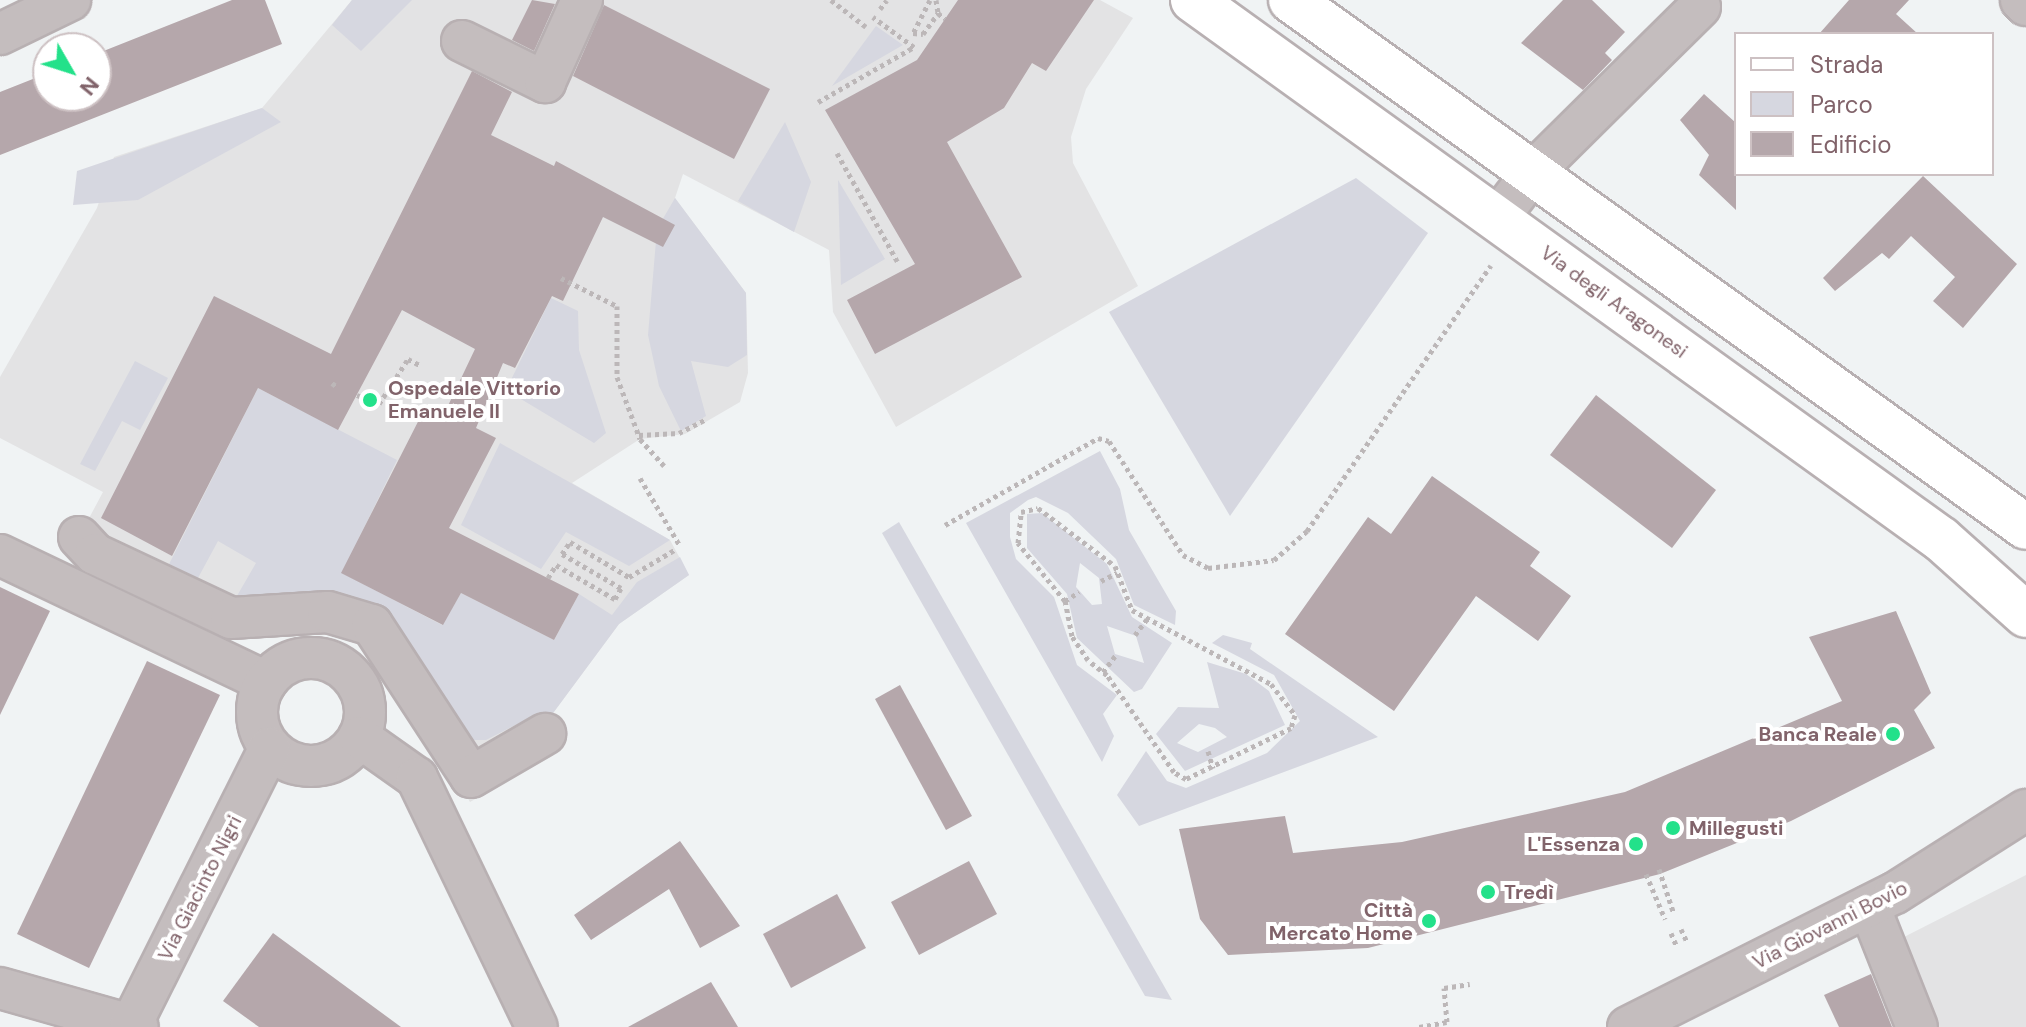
<!DOCTYPE html>
<html>
<head>
<meta charset="utf-8">
<style>
  body { margin:0 }
  #map { position:relative; width:2026px; height:1027px; overflow:hidden; background:#f0f3f4; font-family:"DM Sans",sans-serif }
  div>[style] { position:absolute }
  [style*='--x'] { left:calc(var(--x)*1px); top:calc(var(--y)*1px); width:calc(var(--w)*1px); rotate:calc(var(--a)*1deg) }
  .built>* { inset:0; background:#e3e3e4 }
  .green>* { inset:0; background:#d6d7e0 }
  .building>* { inset:0; background:#b5a7ab }
  .path>* { height:5px; margin-top:-2.5px; transform-origin:0; background:repeating-linear-gradient(90deg,#bcb7b8 0 4px,transparent 0 8px) }
  .roads { filter:drop-shadow(2px 0 #b8b0b2) drop-shadow(-2px 0 #b8b0b2) drop-shadow(0 2px #b8b0b2) drop-shadow(0 -2px #b8b0b2) }
  .minor>* { height:40px; margin:-20px; padding:0 20px; transform-origin:20px; border-radius:20px; background:#c4bdbe }
  .minor>.ring { margin:-20px; padding:0; box-sizing:content-box; background:none; border:40px solid #c4bdbe; border-radius:50% }
  .major>* { height:44px; margin:-22px; padding:0 22px; transform-origin:22px; border-radius:22px; background:#fff }
  .dots>* { width:22px; height:22px; translate:-50% -50%; box-sizing:border-box; border:4px solid #fff; border-radius:50% }
  span { translate:-50% -50%; white-space:nowrap; text-align:center; line-height:1.15; -webkit-text-stroke:8px #fff; paint-order:stroke }
  .street-label { font-size:20px; color:#81636a }
  .poi-label { font-size:20px; color:#81636a; font-weight:700 }
  .left { translate:0 -50%; text-align:left }
  .right { translate:-100% -50%; text-align:right }
  .legend { position:absolute; left:1734px; top:32px; width:260px; height:144px; box-sizing:border-box; background:#fff; border:2px solid #cdc1c3; margin:0; padding:10px 14px; list-style:none; font-size:24px; color:#81636a }
  .legend li { display:flex; align-items:center; gap:16px; height:40px }
  .legend b { width:40px; border:2px solid #cdc1c3 }
  .north { position:absolute; left:32px; top:32px; width:80px; height:80px; box-sizing:border-box; background:#fff; border:2px solid #cdc1c3; border-radius:50%; rotate:129deg; font-size:22px; font-weight:700; line-height:32px; text-align:center; color:#81636a }
  .north::after { content:''; display:block; margin:auto; width:28px; height:36px; background:#23e18a; clip-path:polygon(50% 0,100% 100%,50% 72%,0 100%) }
</style>
</head>
<body>
<div id="map">
  <div class="built">
    <i style="clip-path:polygon(352px 0,1100px 0,1133px 18px,1086px 89px,1071px 137px,1073px 163px,1138px 286px,896px 427px,833px 312px,829px 250px,683px 174px,675px 198px,746px 293px,748px 373px,740px 402px,685px 434px,640px 439px,572px 483px,670px 540px,689px 575px,619px 624px,542px 728px,554px 755px,470px 802px,386px 659px,344px 628px,253px 635px,79px 537px,103px 492px,0 438px,0 377px,97px 208px,114px 157px,262px 108px)"></i>
    <i style="clip-path:polygon(2026px 875px,2026px 1027px,1929px 1027px,1915px 999px,1904px 937px)"></i>
  </div>
  <div class="green">
    <i style="clip-path:polygon(352px 0,412px 0,361px 51px,332px 25px)"></i>
    <i style="clip-path:polygon(876px 26px,903px 45px,832px 86px)"></i>
    <i style="clip-path:polygon(262px 108px,281px 122px,138px 200px,73px 205px,77px 171px)"></i>
    <i style="clip-path:polygon(785px 122px,811px 182px,794px 232px,738px 201px)"></i>
    <i style="clip-path:polygon(1356px 178px,1428px 233px,1230px 516px,1109px 312px)"></i>
    <i style="clip-path:polygon(838px 180px,885px 259px,841px 285px)"></i>
    <i style="clip-path:polygon(675px 198px,746px 293px,747px 355px,728px 367px,691px 361px,706px 416px,681px 431px,659px 386px,648px 335px,657px 229px)"></i>
    <i style="clip-path:polygon(551px 298px,578px 311px,579px 350px,606px 433px,594px 443px,506px 390px)"></i>
    <i style="clip-path:polygon(135px 361px,168px 378px,140px 430px,122px 421px,95px 471px,80px 464px)"></i>
    <i style="clip-path:polygon(258px 388px,397px 460px,342px 573px,442px 625px,461px 593px,554px 640px,579px 594px,612px 615px,637px 582px,680px 557px,689px 575px,619px 624px,542px 728px,523px 721px,486px 740px,462px 740px,384px 613px,230px 608px,256px 563px,218px 541px,192px 589px,161px 580px)"></i>
    <i style="clip-path:polygon(500px 443px,571px 483px,670px 540px,629px 566px,566px 532px,541px 569px,461px 525px)"></i>
    <i style="clip-path:polygon(1100px 451px,1120px 489px,1129px 530px,1176px 611px,1175px 625px,1134px 605px,1116px 559px,1068px 513px,1036px 497px,1028px 500px,1010px 513px,1010px 537px,1016px 559px,1054px 597px,1077px 665px,1117px 695px,1103px 714px,1114px 736px,1102px 762px,966px 523px)"></i>
    <i style="clip-path:polygon(evenodd,1042px 513px,1107px 564px,1132px 617px,1172px 643px,1142px 689px,1134px 692px,1077px 638px,1067px 594px,1027px 548px,1027px 514px,1042px 513px,1080px 563px,1099px 578px,1102px 604px,1092px 605px,1076px 587px,1080px 563px,1042px 513px,1107px 626px,1136px 636px,1144px 663px,1115px 654px,1107px 626px)"></i>
    <i style="clip-path:polygon(899px 522px,1172px 1000px,1145px 996px,882px 533px)"></i>
    <i style="clip-path:polygon(1223px 635px,1252px 643px,1250px 649px,1378px 737px,1139px 826px,1117px 795px,1146px 751px,1167px 781px,1186px 788px,1267px 753px,1300px 721px,1274px 675px,1212px 643px)"></i>
    <i style="clip-path:polygon(evenodd,1207px 662px,1246px 674px,1269px 691px,1285px 725px,1185px 771px,1156px 734px,1178px 707px,1219px 708px,1207px 662px,1199px 724px,1215px 728px,1227px 737px,1198px 752px,1177px 743px,1199px 724px)"></i>
  </div>
  <div class="building">
    <i style="clip-path:polygon(232px 0,265px 0,282px 44px,0 155px,0 92px,48px 73px,48px 96px,96px 96px,96px 54px)"></i>
    <i style="clip-path:polygon(532px 0,555px 4px,534px 51px,512px 40px)"></i>
    <i style="clip-path:polygon(958px 0,1094px 0,1046px 71px,1032px 63px,1004px 108px,947px 142px,1022px 277px,875px 354px,847px 300px,915px 264px,825px 110px,917px 60px)"></i>
    <i style="clip-path:polygon(1563px 0,1592px 0,1625px 32px,1605px 53px,1612px 60px,1583px 90px,1521px 43px)"></i>
    <i style="clip-path:polygon(1849px 0,1909px 0,1896px 14px,1918px 34px,1819px 34px)"></i>
    <i style="clip-path:polygon(604px 5px,770px 89px,734px 159px,573px 76px)"></i>
    <i style="clip-path:polygon(472px 71px,512px 92px,491px 135px,554px 166px,556px 161px,675px 225px,663px 247px,603px 217px,563px 301px,552px 296px,515px 368px,503px 363px,476px 428px,496px 438px,449px 528px,579px 594px,554px 640px,461px 593px,443px 625px,341px 573px,427px 404px,445px 412px,475px 349px,402px 310px,338px 430px,258px 388px,172px 556px,101px 518px,214px 296px,331px 354px)"></i>
    <i style="clip-path:polygon(1704px 94px,1736px 123px,1736px 210px,1699px 175px,1709px 155px,1680px 120px)"></i>
    <i style="clip-path:polygon(1923px 176px,2017px 264px,1963px 328px,1933px 301px,1955px 277px,1911px 236px,1889px 259px,1882px 253px,1835px 291px,1823px 278px)"></i>
    <i style="clip-path:polygon(1596px 395px,1716px 490px,1672px 548px,1550px 455px)"></i>
    <i style="clip-path:polygon(1432px 476px,1540px 552px,1530px 566px,1571px 596px,1538px 641px,1476px 596px,1394px 711px,1285px 634px,1368px 517px,1391px 534px)"></i>
    <i style="clip-path:polygon(0 587px,50px 611px,0 715px)"></i>
    <i style="clip-path:polygon(1896px 611px,1931px 693px,1914px 710px,1935px 748px,1791px 821px,1660px 874px,1368px 948px,1228px 955px,1200px 919px,1179px 829px,1285px 816px,1293px 853px,1402px 842px,1625px 792px,1842px 701px,1809px 637px)"></i>
    <i style="clip-path:polygon(147px 661px,220px 695px,89px 968px,17px 934px)"></i>
    <i style="clip-path:polygon(900px 685px,972px 816px,946px 830px,875px 699px)"></i>
    <i style="clip-path:polygon(680px 841px,740px 926px,700px 948px,669px 889px,591px 940px,574px 915px)"></i>
    <i style="clip-path:polygon(969px 861px,997px 914px,919px 955px,891px 902px)"></i>
    <i style="clip-path:polygon(837px 894px,866px 948px,791px 988px,763px 934px)"></i>
    <i style="clip-path:polygon(273px 933px,401px 1027px,259px 1027px,223px 1001px)"></i>
    <i style="clip-path:polygon(1871px 974px,1892px 1027px,1839px 1027px,1824px 995px)"></i>
    <i style="clip-path:polygon(711px 982px,738px 1027px,628px 1027px)"></i>
  </div>
  <div class="path">
    <i style="--x:831;--y:0;--w:44;--a:37.6"></i>
    <i style="--x:930;--y:0;--w:37;--a:117"></i>
    <i style="--x:913;--y:33;--w:10;--a:6"></i>
    <i style="--x:923;--y:34;--w:26;--a:-54"></i>
    <i style="--x:938;--y:13;--w:9;--a:41"></i>
    <i style="--x:936;--y:0;--w:13;--a:81"></i>
    <i style="--x:880;--y:9;--w:11;--a:-52"></i>
    <i style="--x:818;--y:102;--w:111;--a:-29.8"></i>
    <i style="--x:914;--y:47;--w:51;--a:-143.8"></i>
    <i style="--x:837;--y:153;--w:124;--a:60.9"></i>
    <i style="--x:561;--y:278;--w:63;--a:26.6"></i>
    <i style="--x:617;--y:306;--w:71;--a:90"></i>
    <i style="--x:617;--y:377;--w:66;--a:69.6"></i>
    <i style="--x:640;--y:439;--w:36;--a:48"></i>
    <i style="--x:332;--y:383;--w:5;--a:37"></i>
    <i style="--x:357;--y:395;--w:24;--a:22"></i>
    <i style="--x:379;--y:404;--w:54;--a:-57.2"></i>
    <i style="--x:408;--y:359;--w:13;--a:27"></i>
    <i style="--x:639;--y:435;--w:40;--a:-2.9"></i>
    <i style="--x:679;--y:433;--w:30;--a:-27"></i>
    <i style="--x:640;--y:478;--w:79;--a:59.5"></i>
    <i style="--x:1038;--y:508;--w:96;--a:37"></i>
    <i style="--x:1115;--y:566;--w:47;--a:68.9"></i>
    <i style="--x:1132;--y:610;--w:157;--a:28"></i>
    <i style="--x:1271;--y:684;--w:39;--a:52"></i>
    <i style="--x:1295;--y:715;--w:14;--a:107"></i>
    <i style="--x:1291;--y:728;--w:117;--a:154.1"></i>
    <i style="--x:1186;--y:779;--w:14;--a:-150"></i>
    <i style="--x:1174;--y:772;--w:118;--a:-124.6"></i>
    <i style="--x:1107;--y:675;--w:24;--a:-142"></i>
    <i style="--x:1088;--y:660;--w:29;--a:-124"></i>
    <i style="--x:1072;--y:636;--w:36;--a:-101"></i>
    <i style="--x:1065;--y:601;--w:75;--a:-129"></i>
    <i style="--x:1018;--y:543;--w:31;--a:-84"></i>
    <i style="--x:1021;--y:512;--w:17;--a:-13"></i>
    <i style="--x:945;--y:525;--w:176;--a:-29.6"></i>
    <i style="--x:1098;--y:438;--w:11;--a:15"></i>
    <i style="--x:1109;--y:441;--w:136;--a:57"></i>
    <i style="--x:1183;--y:555;--w:28;--a:27"></i>
    <i style="--x:1208;--y:568;--w:66;--a:-6.9"></i>
    <i style="--x:1274;--y:560;--w:44;--a:-41.3"></i>
    <i style="--x:1307;--y:531;--w:323;--a:-55.3"></i>
    <i style="--x:548;--y:578;--w:15;--a:-58"></i>
    <i style="--x:556;--y:565;--w:68;--a:30"></i>
    <i style="--x:615;--y:599;--w:13;--a:-61"></i>
    <i style="--x:621;--y:588;--w:68;--a:-150"></i>
    <i style="--x:562;--y:554;--w:14;--a:-56"></i>
    <i style="--x:570;--y:542;--w:69;--a:30.7"></i>
    <i style="--x:629;--y:577;--w:55;--a:-30.8"></i>
    <i style="--x:1101;--y:581;--w:18;--a:-27"></i>
    <i style="--x:1065;--y:601;--w:17;--a:-33"></i>
    <i style="--x:1135;--y:635;--w:20;--a:-53"></i>
    <i style="--x:1103;--y:672;--w:21;--a:-53"></i>
    <i style="--x:1208;--y:751;--w:18;--a:74"></i>
    <i style="--x:1659;--y:869;--w:47;--a:71.6"></i>
    <i style="--x:1646;--y:874;--w:49;--a:67.1"></i>
    <i style="--x:1681;--y:929;--w:14;--a:65"></i>
    <i style="--x:1671;--y:933;--w:15;--a:67"></i>
    <i style="--x:1419;--y:1027;--w:28;--a:-10"></i>
    <i style="--x:1447;--y:1022;--w:34;--a:-95"></i>
    <i style="--x:1444;--y:988;--w:26;--a:-9"></i>
  </div>
  <div class="roads">
    <div class="minor">
      <i style="--x:2021;--y:0;--w:7;--a:45"></i>
      <i style="--x:0;--y:34;--w:78;--a:-25.9"></i>
      <i style="--x:462;--y:41;--w:93;--a:26.3"></i>
      <i style="--x:545;--y:82;--w:90;--a:-65.7"></i>
      <i style="--x:1498;--y:218;--w:58;--a:-52.7"></i>
      <i style="--x:1533;--y:172;--w:235;--a:-44.7"></i>
      <i style="--x:79;--y:537;--w:23;--a:47"></i>
      <i style="--x:95;--y:554;--w:150;--a:25.2"></i>
      <i style="--x:231;--y:618;--w:97;--a:-3.5"></i>
      <i style="--x:328;--y:612;--w:46;--a:16.5"></i>
      <i style="--x:372;--y:625;--w:181;--a:56.9"></i>
      <i style="--x:471;--y:777;--w:86;--a:-30.2"></i>
      <i style="--x:0;--y:555;--w:295;--a:25.5"></i>
      <i class="ring" style="left:257px;top:658px;width:68px;height:68px"></i>
      <i style="--x:359;--y:737;--w:71;--a:35.3"></i>
      <i style="--x:417;--y:778;--w:276;--a:64.3"></i>
      <i style="--x:1869;--y:906;--w:130;--a:68.4"></i>
      <i style="--x:0;--y:988;--w:143;--a:15.8"></i>
      <i style="--x:130;--y:1027;--w:312;--a:-63.4"></i>
      <i style="--x:1628;--y:1027;--w:299;--a:-26.7"></i>
      <i style="--x:1895;--y:893;--w:155;--a:-32.4"></i>
    </div>
    <div class="major">
      <i style="--x:1193;--y:0;--w:922;--a:35.78"></i>
      <i style="--x:1941;--y:539;--w:114;--a:41.8"></i>
      <i style="--x:1291;--y:0;--w:904;--a:35.64"></i>
    </div>
  </div>
  <div class="dots">
    <i style="left:370px;top:400px;background:#23e18a"></i>
    <i style="left:1893px;top:734px;background:#23e18a"></i>
    <i style="left:1673px;top:828px;background:#23e18a"></i>
    <i style="left:1636px;top:844px;background:#23e18a"></i>
    <i style="left:1488px;top:892px;background:#23e18a"></i>
    <i style="left:1429px;top:921px;background:#23e18a"></i>
  </div>
  <div class="street-label">
    <span style="left:1614px;top:302px;rotate:36deg">Via degli Aragonesi</span>
    <span style="left:200px;top:888px;rotate:-63deg">Via Giacinto Nigri</span>
    <span style="left:1830px;top:925px;rotate:-27deg">Via Giovanni Bovio</span>
  </div>
  <div class="poi-label">
    <span class="left" style="left:388px;top:400px">Ospedale Vittorio<br>Emanuele II</span>
    <span class="right" style="left:1877px;top:734px">Banca Reale</span>
    <span class="left" style="left:1689px;top:828px">Millegusti</span>
    <span class="right" style="left:1620px;top:844px">L'Essenza</span>
    <span class="left" style="left:1504px;top:892px">Tredì</span>
    <span class="right" style="left:1413px;top:922px">Città<br>Mercato Home</span>
  </div>
  <ul class="legend">
  <li><b style="height:10px;background:#fff"></b>Strada</li>
  <li><b style="height:22px;background:#d6d7e0"></b>Parco</li>
  <li><b style="height:22px;background:#b5a7ab"></b>Edificio</li>
  </ul>
  <div class="north">N</div>
</div>
</body>
</html>
